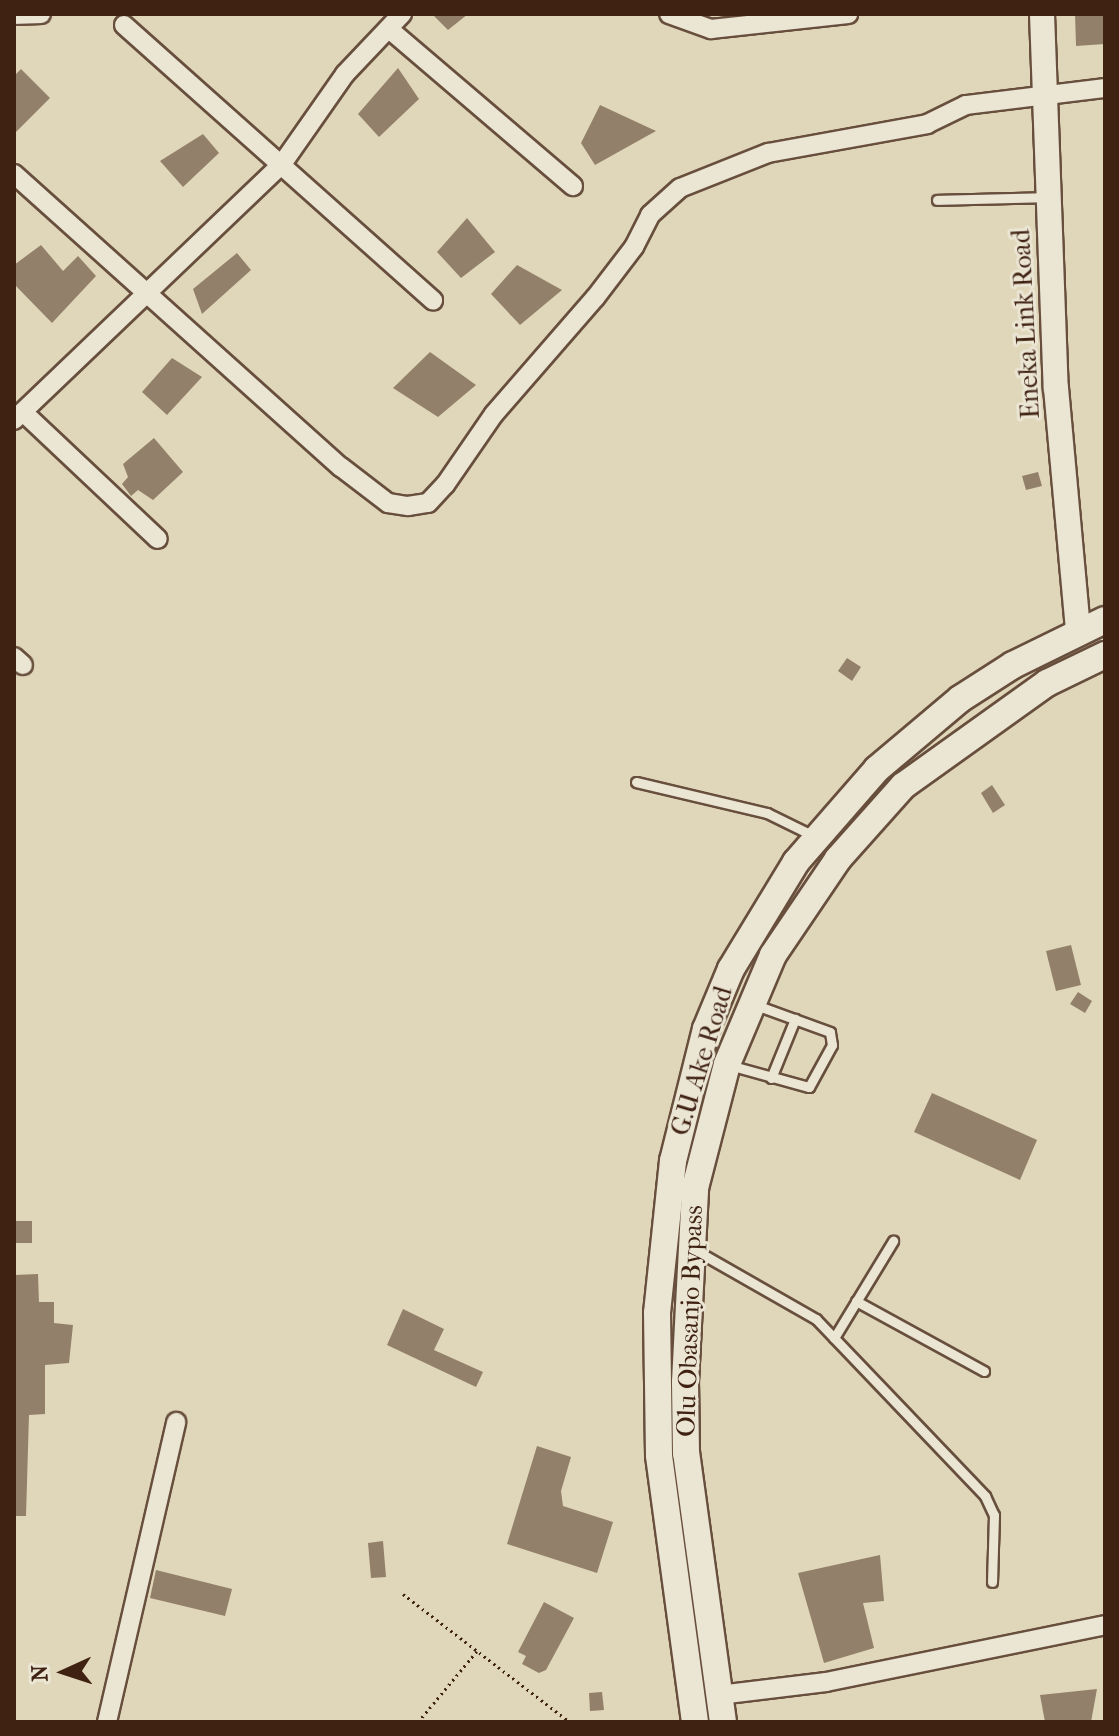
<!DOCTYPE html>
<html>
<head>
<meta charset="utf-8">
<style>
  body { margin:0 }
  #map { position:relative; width:1119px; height:1736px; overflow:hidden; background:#e0d7bb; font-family:"IM FELL French Canon",serif }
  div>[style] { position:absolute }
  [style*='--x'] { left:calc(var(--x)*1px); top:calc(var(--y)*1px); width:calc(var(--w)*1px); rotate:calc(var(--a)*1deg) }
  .building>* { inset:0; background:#93806a }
  .path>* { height:3px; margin-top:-1.5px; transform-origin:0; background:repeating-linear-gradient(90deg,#402213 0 2px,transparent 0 6px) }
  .roads { filter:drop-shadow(2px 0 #684f3d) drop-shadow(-2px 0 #684f3d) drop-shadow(0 2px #684f3d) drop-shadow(0 -2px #684f3d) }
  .service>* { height:9px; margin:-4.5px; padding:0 4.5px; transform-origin:4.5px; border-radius:4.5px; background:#ebe5d3 }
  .minor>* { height:18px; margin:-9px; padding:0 9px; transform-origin:9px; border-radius:9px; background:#ebe5d3 }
  .tertiary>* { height:24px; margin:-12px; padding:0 12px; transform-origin:12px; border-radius:12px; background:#ebe5d3 }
  .secondary>* { height:26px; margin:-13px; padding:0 13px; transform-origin:13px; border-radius:13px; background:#ebe5d3 }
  span { translate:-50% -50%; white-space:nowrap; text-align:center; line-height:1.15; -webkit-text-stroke:6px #ebe5d3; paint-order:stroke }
  .street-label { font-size:26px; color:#402213 }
  .frame { position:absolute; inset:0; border:16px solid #402213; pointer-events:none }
  .north { position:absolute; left:24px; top:1632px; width:80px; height:80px; -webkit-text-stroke:6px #ebe5d3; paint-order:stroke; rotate:267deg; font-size:22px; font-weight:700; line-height:32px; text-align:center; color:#402213 }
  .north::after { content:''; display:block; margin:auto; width:28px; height:36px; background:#402213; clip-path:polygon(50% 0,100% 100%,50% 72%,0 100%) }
</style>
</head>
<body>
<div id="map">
  <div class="building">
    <i style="clip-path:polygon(432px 14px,468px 14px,448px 30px)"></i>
    <i style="clip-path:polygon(1075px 14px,1105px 14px,1105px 44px,1076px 46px)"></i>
    <i style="clip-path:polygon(398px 68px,419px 99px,379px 137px,358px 114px)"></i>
    <i style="clip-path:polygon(21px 69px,50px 98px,14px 134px,14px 76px)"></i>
    <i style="clip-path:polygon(600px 105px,656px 131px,595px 165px,581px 143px)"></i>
    <i style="clip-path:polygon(203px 134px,219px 153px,183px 187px,160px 161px)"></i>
    <i style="clip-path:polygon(467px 218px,495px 252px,461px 278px,437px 252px)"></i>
    <i style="clip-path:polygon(41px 245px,63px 271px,78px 256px,96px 276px,52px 323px,14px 284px,14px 265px)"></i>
    <i style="clip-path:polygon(237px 253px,251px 270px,202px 314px,193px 289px)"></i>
    <i style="clip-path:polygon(517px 265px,562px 290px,520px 325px,491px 294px)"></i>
    <i style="clip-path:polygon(430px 352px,476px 385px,438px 417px,393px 388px)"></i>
    <i style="clip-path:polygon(172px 358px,202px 377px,167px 415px,142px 392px)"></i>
    <i style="clip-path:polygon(154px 438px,183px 472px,153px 500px,138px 490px,131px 496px,122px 484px,128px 477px,123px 464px)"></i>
    <i style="clip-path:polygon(1038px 472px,1042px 486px,1026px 490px,1022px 476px)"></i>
    <i style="clip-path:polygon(847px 658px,861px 667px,852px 681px,838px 671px)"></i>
    <i style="clip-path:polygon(992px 785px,1005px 805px,993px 813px,981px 793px)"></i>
    <i style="clip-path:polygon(1071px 945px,1081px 985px,1056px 991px,1046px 951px)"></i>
    <i style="clip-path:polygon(1078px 992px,1092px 1001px,1085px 1013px,1070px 1004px)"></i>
    <i style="clip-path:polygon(932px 1093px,1037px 1140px,1020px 1180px,914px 1132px)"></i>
    <i style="clip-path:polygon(14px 1221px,32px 1221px,32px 1243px,14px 1243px)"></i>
    <i style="clip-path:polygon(38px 1274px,39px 1302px,54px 1302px,54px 1323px,73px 1325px,69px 1363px,45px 1365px,45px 1414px,29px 1415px,26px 1516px,14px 1516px,14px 1275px)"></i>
    <i style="clip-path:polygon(403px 1309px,444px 1329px,434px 1350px,483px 1372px,476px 1387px,387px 1345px)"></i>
    <i style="clip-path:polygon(537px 1446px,571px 1457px,561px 1491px,563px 1506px,613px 1522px,597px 1573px,507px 1544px)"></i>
    <i style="clip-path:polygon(383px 1541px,386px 1577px,371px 1578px,368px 1543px)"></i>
    <i style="clip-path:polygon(880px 1555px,884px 1601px,863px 1603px,874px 1648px,824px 1663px,798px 1573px)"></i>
    <i style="clip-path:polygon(156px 1570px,232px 1589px,225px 1616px,150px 1598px)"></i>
    <i style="clip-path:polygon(544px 1602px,574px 1618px,546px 1670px,539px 1673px,522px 1664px,526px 1656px,518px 1652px)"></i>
    <i style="clip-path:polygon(1097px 1689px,1091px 1722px,1045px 1722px,1040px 1695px)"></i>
    <i style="clip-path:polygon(602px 1692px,604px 1710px,590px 1711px,589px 1693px)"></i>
  </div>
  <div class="path">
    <i style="--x:403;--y:1594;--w:207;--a:37.5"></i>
    <i style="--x:418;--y:1722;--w:92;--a:-50.3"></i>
  </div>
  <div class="roads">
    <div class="service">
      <i style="--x:937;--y:200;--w:111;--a:-1.5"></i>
      <i style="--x:636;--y:782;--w:135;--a:13.3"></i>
      <i style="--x:767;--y:813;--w:55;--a:26.1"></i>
      <i style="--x:729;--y:1065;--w:83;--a:15.4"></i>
      <i style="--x:809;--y:1087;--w:48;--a:-61.3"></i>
      <i style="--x:832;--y:1045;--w:13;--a:-99"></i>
      <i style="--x:830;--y:1032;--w:82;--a:-160"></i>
      <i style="--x:771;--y:1078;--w:64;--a:-67.9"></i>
      <i style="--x:695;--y:1250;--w:139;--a:29.7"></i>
      <i style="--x:816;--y:1319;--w:245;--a:46.3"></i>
      <i style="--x:985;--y:1496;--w:21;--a:65"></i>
      <i style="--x:994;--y:1515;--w:67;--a:91.7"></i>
      <i style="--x:856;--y:1301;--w:146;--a:28.7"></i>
      <i style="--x:834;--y:1338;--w:114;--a:-58.7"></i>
    </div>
    <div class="minor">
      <i style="--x:669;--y:14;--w:45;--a:19.7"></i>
      <i style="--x:711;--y:29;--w:138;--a:-6.2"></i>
      <i style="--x:14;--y:15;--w:27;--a:-2"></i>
      <i style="--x:124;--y:25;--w:414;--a:41.7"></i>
      <i style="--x:389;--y:29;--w:242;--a:40.5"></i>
      <i style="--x:14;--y:174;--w:439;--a:41.9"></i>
      <i style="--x:341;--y:467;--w:59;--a:37.5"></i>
      <i style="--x:388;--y:503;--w:20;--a:9"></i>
      <i style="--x:408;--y:506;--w:20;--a:-9"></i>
      <i style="--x:428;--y:503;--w:25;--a:-47"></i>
      <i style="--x:445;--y:485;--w:86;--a:-55.4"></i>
      <i style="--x:494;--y:414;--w:154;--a:-49"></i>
      <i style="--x:595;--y:298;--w:64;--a:-52.6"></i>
      <i style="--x:634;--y:247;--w:36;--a:-63"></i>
      <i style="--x:650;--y:215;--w:40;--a:-42"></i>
      <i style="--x:680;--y:188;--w:95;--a:-21.7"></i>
      <i style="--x:768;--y:153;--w:162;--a:-10.3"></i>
      <i style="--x:927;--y:124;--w:43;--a:-26"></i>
      <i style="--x:966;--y:105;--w:140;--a:-7"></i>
      <i style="--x:23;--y:412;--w:185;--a:43.3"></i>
      <i style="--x:14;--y:420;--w:371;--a:-43.7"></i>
      <i style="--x:282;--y:164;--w:110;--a:-55"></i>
      <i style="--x:345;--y:74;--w:83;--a:-46.5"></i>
      <i style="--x:14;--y:657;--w:12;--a:42"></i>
      <i style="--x:719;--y:1695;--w:108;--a:-6.9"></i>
      <i style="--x:826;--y:1682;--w:285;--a:-11.5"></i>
      <i style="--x:107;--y:1722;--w:308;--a:-77"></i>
    </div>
    <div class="tertiary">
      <i style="--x:1042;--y:14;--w:374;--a:87.9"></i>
      <i style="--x:1056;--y:388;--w:243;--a:84.8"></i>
    </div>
    <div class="secondary">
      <i style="--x:695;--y:1722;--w:269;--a:-97.7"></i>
      <i style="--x:659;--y:1455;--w:142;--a:-90.8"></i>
      <i style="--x:657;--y:1313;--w:153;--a:-84"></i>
      <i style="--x:673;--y:1161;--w:136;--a:-76"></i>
      <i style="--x:706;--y:1029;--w:65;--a:-67.4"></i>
      <i style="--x:731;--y:969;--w:125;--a:-58.7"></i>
      <i style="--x:796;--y:862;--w:123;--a:-48.9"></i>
      <i style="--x:877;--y:769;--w:109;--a:-40.1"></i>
      <i style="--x:960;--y:699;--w:63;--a:-32.7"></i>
      <i style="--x:1013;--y:665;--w:102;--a:-26.1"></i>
      <i style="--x:723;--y:1722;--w:272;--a:-97.8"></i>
      <i style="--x:686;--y:1453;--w:71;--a:-90.8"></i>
      <i style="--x:685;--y:1382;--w:194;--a:-87"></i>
      <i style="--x:695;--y:1188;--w:128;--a:-75.5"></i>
      <i style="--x:727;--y:1064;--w:118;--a:-67.1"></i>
      <i style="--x:773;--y:955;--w:116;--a:-55.9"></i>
      <i style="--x:838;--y:859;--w:98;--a:-48.3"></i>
      <i style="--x:903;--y:786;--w:177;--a:-35.6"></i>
      <i style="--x:1047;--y:683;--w:64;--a:-25.8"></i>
    </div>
  </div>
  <div class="street-label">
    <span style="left:1026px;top:324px;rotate:-93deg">Eneka Link Road</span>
    <span style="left:702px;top:1061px;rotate:-73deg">G.U Ake Road</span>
    <span style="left:690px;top:1321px;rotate:-88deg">Olu Obasanjo Bypass</span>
  </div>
  <div class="frame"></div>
  <div class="north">N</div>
</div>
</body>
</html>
